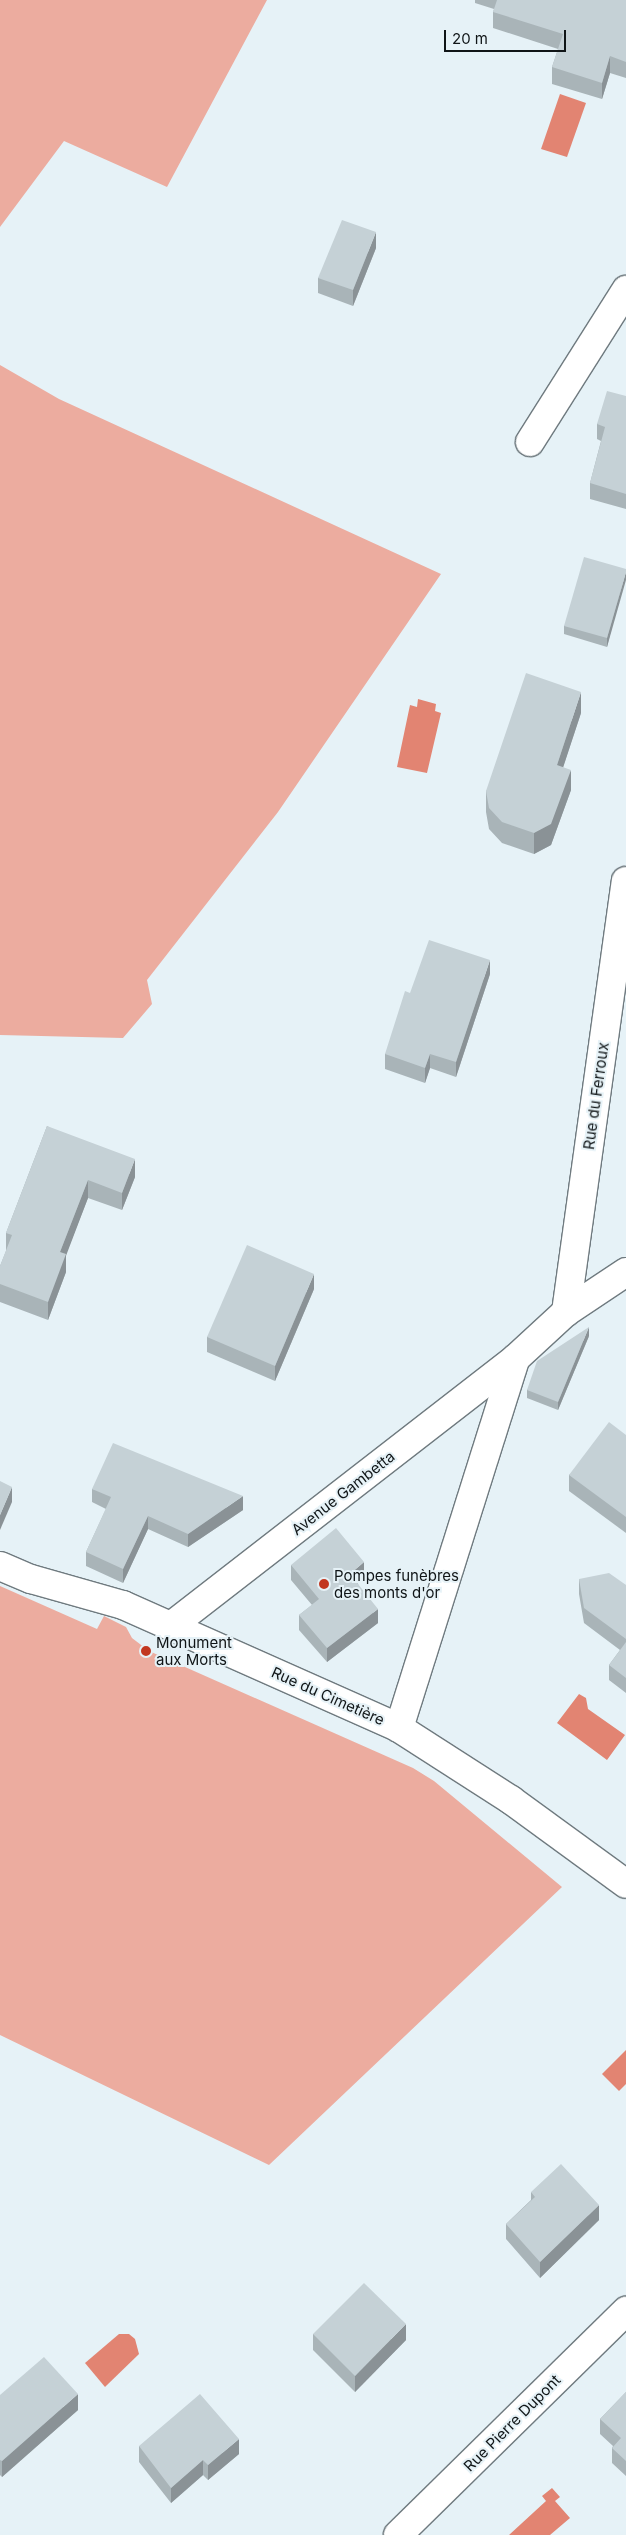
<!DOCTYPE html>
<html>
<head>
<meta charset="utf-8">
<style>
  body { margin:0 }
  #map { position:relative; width:626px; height:2535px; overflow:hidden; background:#e6f2f7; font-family:Inter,sans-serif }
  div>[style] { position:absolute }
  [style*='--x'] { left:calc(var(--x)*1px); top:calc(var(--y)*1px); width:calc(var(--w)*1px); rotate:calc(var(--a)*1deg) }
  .green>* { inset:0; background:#ecac9f }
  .water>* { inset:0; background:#e28472 }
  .roads { filter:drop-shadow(1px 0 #6f7a7f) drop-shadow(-1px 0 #6f7a7f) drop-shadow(0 1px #6f7a7f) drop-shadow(0 -1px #6f7a7f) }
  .minor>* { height:28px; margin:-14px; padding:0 14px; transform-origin:14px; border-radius:14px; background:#fff }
  .wall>* { inset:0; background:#a9b4b8 }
  .shaded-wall>* { inset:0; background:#8a9296 }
  .building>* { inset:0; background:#c5d1d6 }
  .dots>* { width:14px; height:14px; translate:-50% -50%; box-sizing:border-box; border:2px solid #e6f2f7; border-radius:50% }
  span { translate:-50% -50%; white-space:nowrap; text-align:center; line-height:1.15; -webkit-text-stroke:4px #e6f2f7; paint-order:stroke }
  .street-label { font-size:15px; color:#101517 }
  .poi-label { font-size:15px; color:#101517 }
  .left { translate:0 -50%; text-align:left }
  .scale { position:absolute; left:444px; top:30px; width:122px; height:22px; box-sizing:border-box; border:2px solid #101517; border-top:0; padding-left:6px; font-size:15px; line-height:18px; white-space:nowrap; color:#101517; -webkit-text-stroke:4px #e6f2f7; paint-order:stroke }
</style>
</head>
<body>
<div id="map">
  <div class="green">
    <i style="clip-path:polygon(0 0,267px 0,167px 187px,64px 141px,0 227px)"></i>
    <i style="clip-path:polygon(0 365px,59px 399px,441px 574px,278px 812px,147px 980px,152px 1004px,123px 1038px,0 1035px)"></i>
    <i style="clip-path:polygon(0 1586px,97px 1629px,104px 1616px,126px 1627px,132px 1638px,149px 1651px,413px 1768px,434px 1781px,562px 1887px,269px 2165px,0 2035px)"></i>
  </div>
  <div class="water">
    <i style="clip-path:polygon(560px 94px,586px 103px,567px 157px,541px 149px)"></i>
    <i style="clip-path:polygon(418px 699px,436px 704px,435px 711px,441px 713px,427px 773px,397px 767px,410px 705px,417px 707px)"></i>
    <i style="clip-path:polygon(579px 1694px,586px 1698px,588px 1709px,625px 1735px,607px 1760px,557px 1723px)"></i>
    <i style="clip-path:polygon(626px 2050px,626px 2084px,619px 2091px,602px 2074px)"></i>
    <i style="clip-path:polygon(119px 2334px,129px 2334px,135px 2339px,139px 2354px,105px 2387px,85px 2363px)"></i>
    <i style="clip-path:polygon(552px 2488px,560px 2497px,555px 2501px,570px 2518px,550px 2535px,509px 2535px,546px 2501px,542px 2496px)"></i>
  </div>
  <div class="roads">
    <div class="minor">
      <i style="--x:530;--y:442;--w:180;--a:-57.7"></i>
      <i style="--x:566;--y:1312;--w:435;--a:-82.1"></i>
      <i style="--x:0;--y:1566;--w:34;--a:23"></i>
      <i style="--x:31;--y:1579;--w:96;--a:15.8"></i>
      <i style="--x:123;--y:1605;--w:302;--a:24"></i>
      <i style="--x:399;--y:1728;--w:133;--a:32.7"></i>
      <i style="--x:511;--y:1800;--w:142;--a:36.1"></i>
      <i style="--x:171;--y:1626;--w:435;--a:-37.8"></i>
      <i style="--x:515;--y:1359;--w:69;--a:-42.7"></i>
      <i style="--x:566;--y:1312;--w:72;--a:-33.7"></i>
      <i style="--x:399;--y:1728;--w:387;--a:-72.5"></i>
      <i style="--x:398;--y:2535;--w:320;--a:-44.5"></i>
    </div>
  </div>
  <div class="wall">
    <i style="clip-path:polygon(475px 0,626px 0,626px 78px,610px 73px,602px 99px,552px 84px,552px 67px,558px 49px,493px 28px,493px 12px,494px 9px,475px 3px)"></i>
    <i style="clip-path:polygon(376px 248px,353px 306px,318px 293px,318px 278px)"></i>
    <i style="clip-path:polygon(626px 396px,626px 509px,590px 499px,590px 483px,601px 441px,597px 439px,597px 424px)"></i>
    <i style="clip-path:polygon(626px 569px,607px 647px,564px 634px,564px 626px)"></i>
    <i style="clip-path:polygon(581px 713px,563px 767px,571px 790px,551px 845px,534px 854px,502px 843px,489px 829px,486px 812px,486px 791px)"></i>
    <i style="clip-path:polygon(490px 974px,456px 1077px,430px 1068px,425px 1083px,385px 1069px,385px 1054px)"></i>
    <i style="clip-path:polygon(47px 1126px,135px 1177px,122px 1210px,88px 1198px,66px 1254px,66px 1272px,48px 1320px,0 1302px,0 1266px,6px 1251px,6px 1233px)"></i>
    <i style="clip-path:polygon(314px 1289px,275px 1381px,207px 1352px,207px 1337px)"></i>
    <i style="clip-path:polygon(589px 1336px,558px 1410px,527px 1398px,527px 1390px)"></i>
    <i style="clip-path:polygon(626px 1435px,626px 1533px,569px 1491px,569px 1475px)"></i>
    <i style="clip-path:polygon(92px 1489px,243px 1510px,188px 1547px,148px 1529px,123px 1583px,86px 1566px,86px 1552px,106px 1509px,92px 1502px)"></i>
    <i style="clip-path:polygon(291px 1565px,364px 1576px,357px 1582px,378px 1623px,327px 1662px,299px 1630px,299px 1615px,312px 1605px,291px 1580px)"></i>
    <i style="clip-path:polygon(579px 1579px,626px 1585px,626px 1693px,609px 1680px,609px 1665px,620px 1650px,584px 1623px,579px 1594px)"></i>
    <i style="clip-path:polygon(531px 2192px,599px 2220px,540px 2278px,506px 2239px,506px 2224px,531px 2200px)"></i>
    <i style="clip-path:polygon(313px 2334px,406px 2340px,355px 2392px,313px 2350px)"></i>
    <i style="clip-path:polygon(626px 2392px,626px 2489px,626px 2476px,612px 2463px,612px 2448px,613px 2446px,600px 2434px,600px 2419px)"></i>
    <i style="clip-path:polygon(0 2395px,78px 2410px,2px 2477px,0 2475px)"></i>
    <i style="clip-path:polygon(139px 2446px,239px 2454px,208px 2480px,203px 2475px,171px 2503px,139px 2462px)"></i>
  </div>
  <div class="shaded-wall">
    <i style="clip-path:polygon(610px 56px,610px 73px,602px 99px,602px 83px)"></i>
    <i style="clip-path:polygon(376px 232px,376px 248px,353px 306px,353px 290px)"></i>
    <i style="clip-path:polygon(626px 572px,626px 580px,607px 647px,607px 638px)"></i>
    <i style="clip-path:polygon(581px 692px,581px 713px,557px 786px,557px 765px)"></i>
    <i style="clip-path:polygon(571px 770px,571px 790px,551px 845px,534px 854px,534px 833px)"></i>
    <i style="clip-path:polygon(490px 960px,490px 974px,456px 1077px,456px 1062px)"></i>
    <i style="clip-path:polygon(430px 1054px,430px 1068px,425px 1083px,425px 1068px)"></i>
    <i style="clip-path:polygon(135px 1159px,135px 1177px,122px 1210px,122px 1193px)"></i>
    <i style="clip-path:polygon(88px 1180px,88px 1198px,61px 1269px,66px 1254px,66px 1272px,48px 1320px,48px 1302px,60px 1252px)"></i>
    <i style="clip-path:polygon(314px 1274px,314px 1289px,275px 1381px,275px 1366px)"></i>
    <i style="clip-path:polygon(589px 1327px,589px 1336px,558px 1410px,558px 1402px)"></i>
    <i style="clip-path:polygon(12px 1487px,12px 1502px,0 1530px,0 1515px)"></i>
    <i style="clip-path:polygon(243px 1496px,243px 1510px,188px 1547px,188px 1534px)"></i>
    <i style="clip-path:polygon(148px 1516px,148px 1529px,123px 1583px,123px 1569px)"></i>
    <i style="clip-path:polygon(364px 1562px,364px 1576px,350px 1588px,350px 1574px)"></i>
    <i style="clip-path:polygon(378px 1609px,378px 1623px,327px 1662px,327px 1648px)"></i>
    <i style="clip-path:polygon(599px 2205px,599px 2220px,540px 2278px,540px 2262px)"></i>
    <i style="clip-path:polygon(406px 2324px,406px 2340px,355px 2392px,355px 2376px)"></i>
    <i style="clip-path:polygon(78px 2394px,78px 2410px,2px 2477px,2px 2461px)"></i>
    <i style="clip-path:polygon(239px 2439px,239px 2454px,208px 2480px,208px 2465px)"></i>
    <i style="clip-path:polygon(203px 2460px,203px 2475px,171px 2503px,171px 2488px)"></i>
  </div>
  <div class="building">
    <i style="clip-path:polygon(497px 0,626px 0,626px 62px,610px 56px,602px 83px,552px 67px,563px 34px,493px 12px)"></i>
    <i style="clip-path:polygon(342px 220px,376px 232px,353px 290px,318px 278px)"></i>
    <i style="clip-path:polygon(607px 391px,626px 396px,626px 494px,590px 483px,605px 427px,597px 424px)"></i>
    <i style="clip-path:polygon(584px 557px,626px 569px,626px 572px,607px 638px,564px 626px)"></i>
    <i style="clip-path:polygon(526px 673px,581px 692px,557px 765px,571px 770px,551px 824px,534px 833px,502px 822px,489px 808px,486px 791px)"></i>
    <i style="clip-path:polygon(429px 940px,490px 960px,456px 1062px,430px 1054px,425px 1068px,385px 1054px,405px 991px,410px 993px)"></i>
    <i style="clip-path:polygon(47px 1126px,135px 1159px,122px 1193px,88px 1180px,60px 1252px,66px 1254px,48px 1302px,0 1284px,0 1266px,12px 1235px,6px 1233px)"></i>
    <i style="clip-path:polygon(247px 1245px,314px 1274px,275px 1366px,207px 1337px)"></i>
    <i style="clip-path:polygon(589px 1327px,558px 1402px,527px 1390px,537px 1361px)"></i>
    <i style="clip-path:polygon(609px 1422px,626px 1435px,626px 1517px,569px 1475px)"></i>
    <i style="clip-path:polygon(113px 1443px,243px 1496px,188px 1534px,148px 1516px,123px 1569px,86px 1552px,111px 1497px,92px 1489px)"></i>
    <i style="clip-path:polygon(0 1481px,12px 1487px,0 1515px)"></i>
    <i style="clip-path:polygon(336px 1528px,364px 1562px,350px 1574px,378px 1609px,327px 1648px,299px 1615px,319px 1599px,291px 1565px)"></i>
    <i style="clip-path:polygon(609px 1573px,626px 1585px,626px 1639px,584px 1608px,579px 1579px)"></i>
    <i style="clip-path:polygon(626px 1642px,626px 1678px,609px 1665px)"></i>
    <i style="clip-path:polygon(561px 2164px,599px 2205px,540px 2262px,506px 2224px,535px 2197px,531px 2192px)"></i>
    <i style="clip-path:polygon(364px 2283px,406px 2324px,355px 2376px,313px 2334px)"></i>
    <i style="clip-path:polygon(44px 2357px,78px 2394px,2px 2461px,0 2460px,0 2395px)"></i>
    <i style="clip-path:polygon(626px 2392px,626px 2461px,612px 2448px,621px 2438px,600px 2419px)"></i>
    <i style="clip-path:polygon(200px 2394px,239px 2439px,208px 2465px,203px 2460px,171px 2488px,139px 2446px)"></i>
  </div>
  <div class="dots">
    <i style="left:324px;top:1584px;background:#c23720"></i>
    <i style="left:146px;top:1651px;background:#c23720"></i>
  </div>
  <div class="street-label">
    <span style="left:596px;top:1096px;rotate:-82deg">Rue du Ferroux</span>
    <span style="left:343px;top:1493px;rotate:-38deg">Avenue Gambetta</span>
    <span style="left:328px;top:1696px;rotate:24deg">Rue du Cimetière</span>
    <span style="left:512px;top:2423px;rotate:-45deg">Rue Pierre Dupont</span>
  </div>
  <div class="poi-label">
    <span class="left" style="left:334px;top:1584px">Pompes funèbres<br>des monts d'or</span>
    <span class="left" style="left:156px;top:1651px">Monument<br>aux Morts</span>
  </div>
  <div class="scale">20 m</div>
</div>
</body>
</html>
